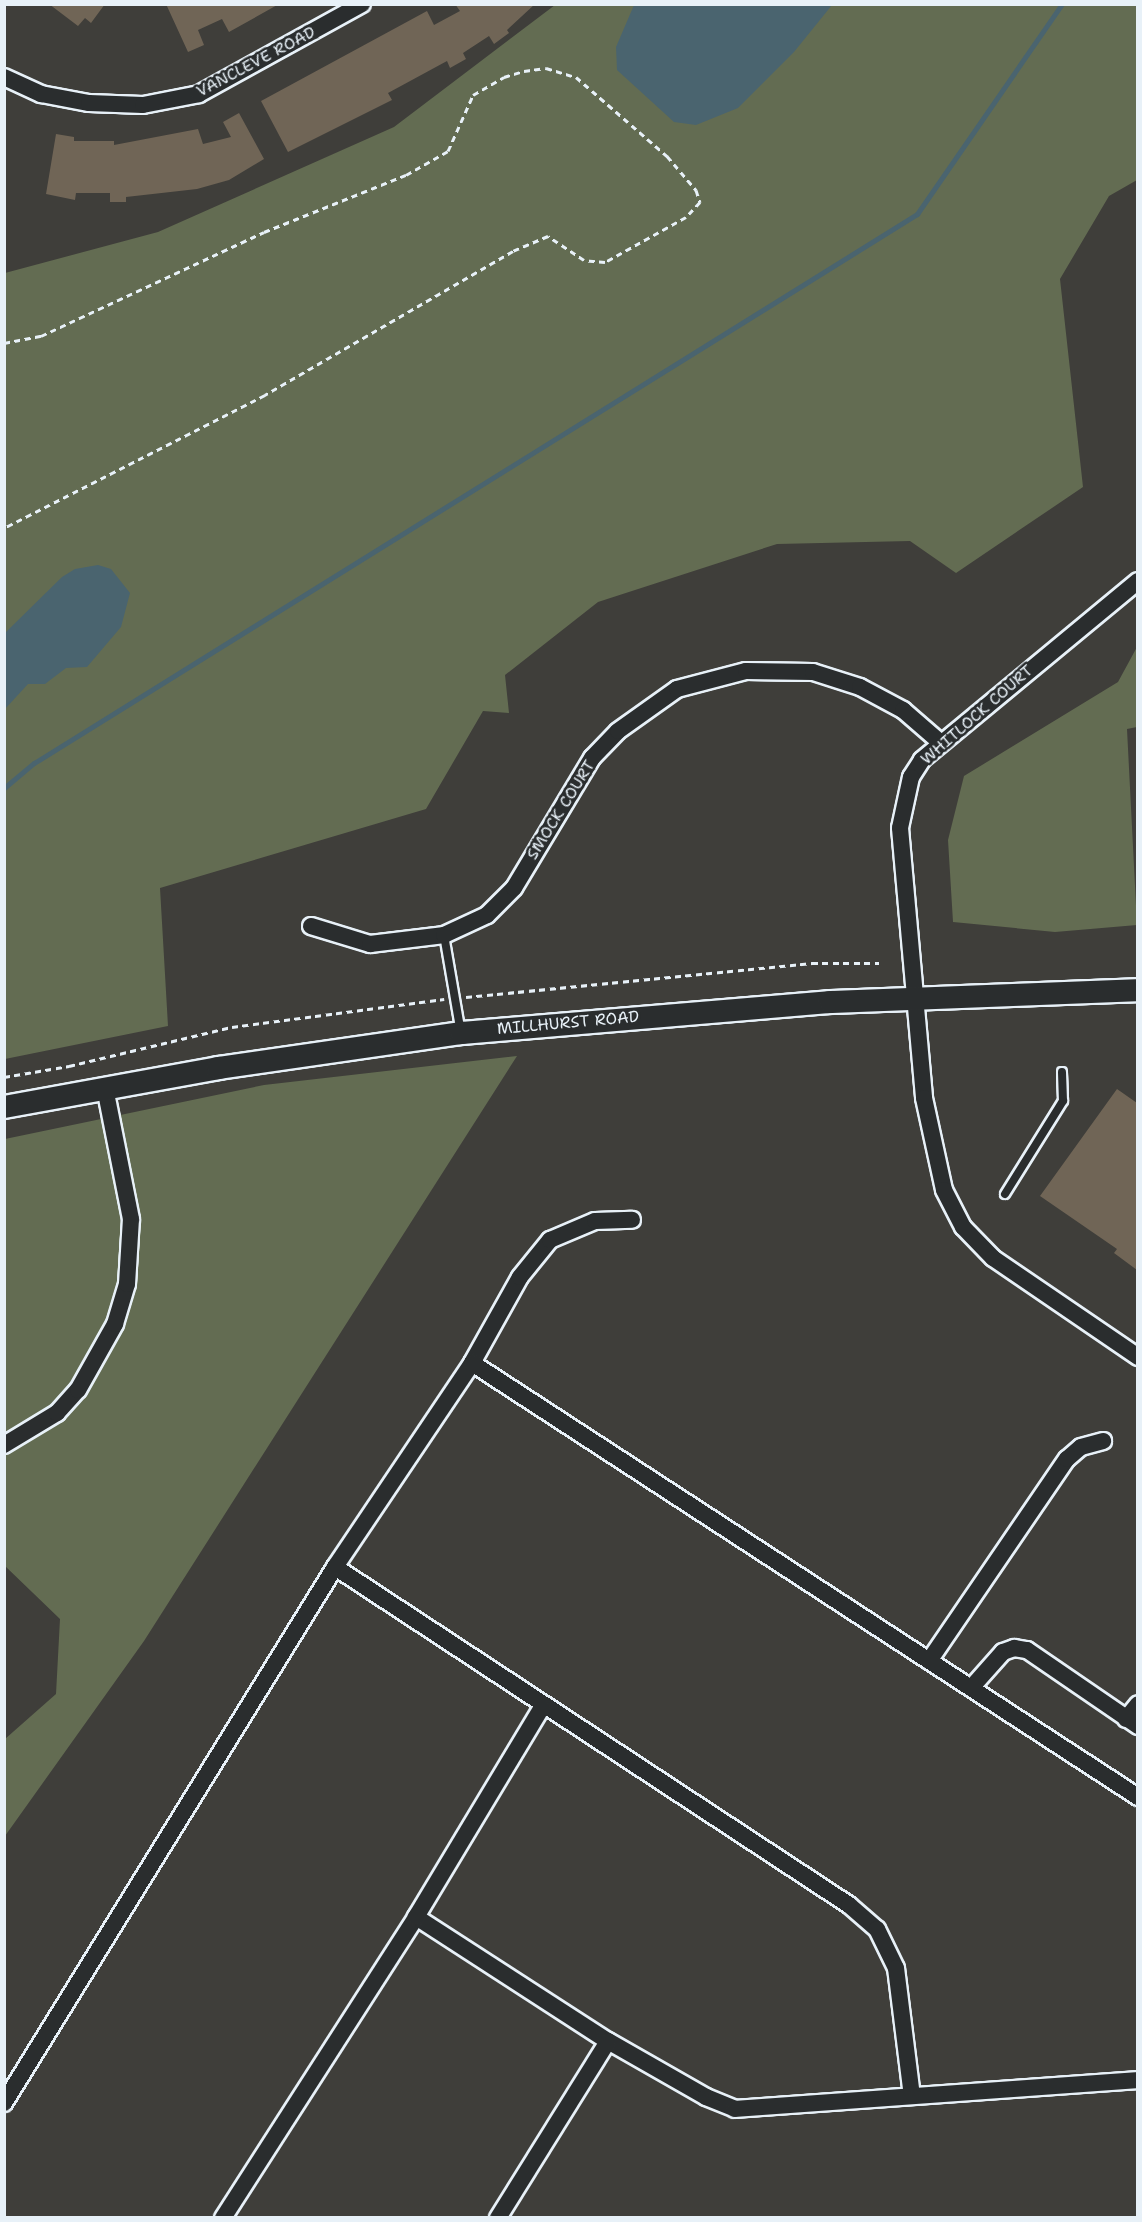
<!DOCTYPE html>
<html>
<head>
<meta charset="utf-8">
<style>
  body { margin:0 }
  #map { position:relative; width:1142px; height:2222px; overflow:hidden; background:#3f3e3a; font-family:"Shantell Sans",sans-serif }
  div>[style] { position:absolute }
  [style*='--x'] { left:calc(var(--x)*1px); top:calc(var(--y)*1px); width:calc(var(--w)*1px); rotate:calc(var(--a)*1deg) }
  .green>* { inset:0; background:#636c52 }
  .water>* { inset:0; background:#4a646f }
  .stream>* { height:5px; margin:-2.5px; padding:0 2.5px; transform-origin:2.5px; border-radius:2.5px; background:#4a646f }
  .building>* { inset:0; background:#706556 }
  .path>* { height:3px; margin-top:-1.5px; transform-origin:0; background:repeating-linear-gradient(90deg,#e8f1f8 0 6px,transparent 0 10.5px) }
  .roads { filter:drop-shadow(2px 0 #e8f1f8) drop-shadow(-2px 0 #e8f1f8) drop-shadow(0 2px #e8f1f8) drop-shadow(0 -2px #e8f1f8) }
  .lane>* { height:8px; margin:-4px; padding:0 4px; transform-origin:4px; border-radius:4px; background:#2a2d2e }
  .street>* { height:16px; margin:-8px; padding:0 8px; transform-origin:8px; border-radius:8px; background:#2a2d2e }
  .secondary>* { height:22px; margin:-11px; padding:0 11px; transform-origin:11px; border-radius:11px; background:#2a2d2e }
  span { translate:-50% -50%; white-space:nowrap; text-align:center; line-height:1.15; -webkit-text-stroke:5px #2a2d2e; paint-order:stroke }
  .street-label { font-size:16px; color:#e8f1f8 }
  .frame { position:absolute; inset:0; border:6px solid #e8f1f8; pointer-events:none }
</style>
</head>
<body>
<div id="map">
  <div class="green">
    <i style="clip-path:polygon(555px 5px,1137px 5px,1137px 180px,1109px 196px,1060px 279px,1083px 487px,956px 573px,910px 541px,777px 544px,598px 602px,505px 675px,509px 713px,483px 711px,426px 809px,160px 888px,168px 1026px,5px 1059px,5px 273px,158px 232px,394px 127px)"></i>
    <i style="clip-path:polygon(1137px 647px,1137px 727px,1127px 729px,1137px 925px,1055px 932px,953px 922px,948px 840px,964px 776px,1118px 682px)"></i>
    <i style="clip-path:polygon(517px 1056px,144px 1641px,5px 1836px,5px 1739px,56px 1694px,60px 1619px,5px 1566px,5px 1139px,264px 1085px)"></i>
  </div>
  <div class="water">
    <i style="clip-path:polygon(634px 5px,634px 4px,832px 5px,794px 52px,738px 108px,696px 125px,674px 122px,617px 70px,616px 47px)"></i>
    <i style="clip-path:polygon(98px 565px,111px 569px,130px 593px,121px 627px,87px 667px,66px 668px,45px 684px,28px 684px,5px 709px,5px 633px,62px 577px,75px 569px)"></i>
  </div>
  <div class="stream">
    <i style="--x:4;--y:788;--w:39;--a:-40"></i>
    <i style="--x:34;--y:763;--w:1040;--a:-31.87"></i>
    <i style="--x:917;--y:214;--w:255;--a:-55.4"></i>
  </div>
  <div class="building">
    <i style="clip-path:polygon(49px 4px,105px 4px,91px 23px,85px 18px,78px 26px)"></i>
    <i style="clip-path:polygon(166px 4px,279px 4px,229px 32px,222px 19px,198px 30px,204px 45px,188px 52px)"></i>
    <i style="clip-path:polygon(455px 4px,535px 4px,507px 30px,509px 33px,494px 44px,489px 36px,463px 53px,466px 59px,450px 68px,447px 61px,388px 93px,392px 100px,288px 152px,261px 101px,427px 11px,434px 25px,460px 11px)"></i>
    <i style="clip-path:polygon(239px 113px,264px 159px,229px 180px,197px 189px,126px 197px,126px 202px,110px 202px,110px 193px,76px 193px,75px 200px,46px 194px,56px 134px,74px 137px,74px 141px,114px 141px,114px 145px,198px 129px,203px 144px,231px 137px,223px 122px)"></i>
    <i style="clip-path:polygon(1117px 1089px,1137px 1103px,1137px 1270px,1114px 1253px,1117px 1249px,1040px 1196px)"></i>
  </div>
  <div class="path">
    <i style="--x:4;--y:343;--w:38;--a:-11"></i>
    <i style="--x:41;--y:336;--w:246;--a:-25"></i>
    <i style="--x:264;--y:232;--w:153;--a:-21.9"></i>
    <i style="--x:406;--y:175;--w:48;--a:-29.7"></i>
    <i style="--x:448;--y:151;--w:61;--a:-65.9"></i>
    <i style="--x:473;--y:95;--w:36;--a:-30"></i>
    <i style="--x:504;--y:77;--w:21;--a:-17"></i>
    <i style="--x:524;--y:71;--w:22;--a:-8"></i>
    <i style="--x:546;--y:68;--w:31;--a:17"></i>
    <i style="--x:576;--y:77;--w:121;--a:41"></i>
    <i style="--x:667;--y:156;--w:45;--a:49.5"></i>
    <i style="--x:696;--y:190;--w:13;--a:72"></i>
    <i style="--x:700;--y:202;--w:21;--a:133"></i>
    <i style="--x:686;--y:217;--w:93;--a:150.9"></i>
    <i style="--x:605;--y:262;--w:21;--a:-175"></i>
    <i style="--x:584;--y:260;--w:43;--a:-146.3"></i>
    <i style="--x:548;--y:236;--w:38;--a:157"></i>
    <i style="--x:513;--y:251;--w:287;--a:149.9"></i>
    <i style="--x:265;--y:395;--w:293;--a:153"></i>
    <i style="--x:466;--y:997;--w:348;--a:-5.6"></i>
    <i style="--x:812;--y:963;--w:67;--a:0"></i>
    <i style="--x:4;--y:1077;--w:66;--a:-9.6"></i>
    <i style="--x:69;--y:1066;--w:168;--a:-13.5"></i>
    <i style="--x:232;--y:1027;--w:214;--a:-7.5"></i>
  </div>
  <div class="roads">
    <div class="lane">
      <i style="--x:444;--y:935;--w:99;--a:80.2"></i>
      <i style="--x:1005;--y:1194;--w:110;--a:-58.1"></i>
      <i style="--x:1063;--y:1101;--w:29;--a:-92"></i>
    </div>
    <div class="street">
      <i style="--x:4;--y:77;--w:41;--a:24.7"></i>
      <i style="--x:41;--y:94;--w:49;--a:10.6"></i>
      <i style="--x:89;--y:103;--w:54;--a:2.1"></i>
      <i style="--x:143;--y:105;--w:57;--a:-11.1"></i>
      <i style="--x:199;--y:94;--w:186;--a:-28.9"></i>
      <i style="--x:1138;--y:581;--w:281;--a:140.4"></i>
      <i style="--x:922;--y:760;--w:20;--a:123"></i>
      <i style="--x:911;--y:777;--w:52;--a:102.2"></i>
      <i style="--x:900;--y:828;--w:271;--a:84.9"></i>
      <i style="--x:924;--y:1098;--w:94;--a:77.7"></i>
      <i style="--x:944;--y:1190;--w:42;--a:62.8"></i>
      <i style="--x:963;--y:1227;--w:43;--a:45.9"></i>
      <i style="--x:993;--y:1258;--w:176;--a:34.3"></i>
      <i style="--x:311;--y:926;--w:62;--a:17"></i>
      <i style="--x:370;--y:944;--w:75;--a:-6.9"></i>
      <i style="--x:444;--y:935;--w:47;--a:-24.9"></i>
      <i style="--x:487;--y:915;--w:38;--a:-45"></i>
      <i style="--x:514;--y:888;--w:152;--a:-59"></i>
      <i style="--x:592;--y:758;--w:37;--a:-46"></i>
      <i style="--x:618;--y:731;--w:72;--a:-35.4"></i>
      <i style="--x:677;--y:689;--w:71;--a:-14.6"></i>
      <i style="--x:746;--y:671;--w:67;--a:0.9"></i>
      <i style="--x:813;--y:672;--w:49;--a:17.7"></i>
      <i style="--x:860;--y:687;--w:49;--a:28.1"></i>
      <i style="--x:903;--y:710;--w:50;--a:41"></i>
      <i style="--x:472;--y:1363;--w:98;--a:-60.8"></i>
      <i style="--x:520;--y:1277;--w:48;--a:-51"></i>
      <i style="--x:550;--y:1240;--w:49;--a:-22.9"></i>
      <i style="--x:595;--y:1221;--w:37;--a:-2"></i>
      <i style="--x:4;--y:1445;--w:62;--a:-31.1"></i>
      <i style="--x:57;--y:1413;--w:31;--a:-48"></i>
      <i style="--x:78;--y:1390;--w:76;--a:-60.7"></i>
      <i style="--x:115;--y:1324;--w:42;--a:-73.3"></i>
      <i style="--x:127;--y:1284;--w:65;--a:-86.5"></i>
      <i style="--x:131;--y:1219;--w:134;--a:-101.2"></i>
      <i style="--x:335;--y:1567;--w:615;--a:33.33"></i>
      <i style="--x:849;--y:1905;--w:37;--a:41"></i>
      <i style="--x:877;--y:1929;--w:43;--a:64"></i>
      <i style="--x:896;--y:1968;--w:129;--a:82.9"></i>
      <i style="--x:929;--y:1661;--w:245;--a:-55.7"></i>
      <i style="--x:1067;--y:1459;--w:18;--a:-41"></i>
      <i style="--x:1081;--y:1447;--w:23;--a:-15"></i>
      <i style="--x:971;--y:1688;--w:48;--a:-48.4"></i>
      <i style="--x:1003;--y:1652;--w:12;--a:-20"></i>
      <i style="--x:1014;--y:1648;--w:13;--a:9"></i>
      <i style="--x:1027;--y:1650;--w:135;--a:34.4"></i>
      <i style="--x:1126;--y:1719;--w:19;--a:-51"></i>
      <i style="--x:416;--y:1917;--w:229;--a:32.9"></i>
      <i style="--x:608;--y:2041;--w:113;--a:29.7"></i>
      <i style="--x:706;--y:2097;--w:31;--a:22"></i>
      <i style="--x:735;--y:2109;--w:404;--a:-4.1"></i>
      <i style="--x:4;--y:2103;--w:630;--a:-58.3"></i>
      <i style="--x:335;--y:1567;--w:246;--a:-56.1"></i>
      <i style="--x:472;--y:1363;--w:795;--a:33.09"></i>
      <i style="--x:223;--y:2218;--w:358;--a:-57.3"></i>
      <i style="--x:416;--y:1917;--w:245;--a:-59"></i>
      <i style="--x:498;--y:2218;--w:208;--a:-58.1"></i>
    </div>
    <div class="secondary">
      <i style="--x:4;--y:1107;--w:218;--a:-10.3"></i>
      <i style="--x:218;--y:1068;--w:246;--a:-8.2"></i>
      <i style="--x:461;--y:1033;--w:370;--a:-4.8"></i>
      <i style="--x:830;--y:1002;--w:308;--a:-2.2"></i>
    </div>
  </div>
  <div class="street-label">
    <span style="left:256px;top:62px;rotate:-28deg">VANCLEVE ROAD</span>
    <span style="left:977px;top:715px;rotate:-41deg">WHITLOCK COURT</span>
    <span style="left:561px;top:810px;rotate:-58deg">SMOCK COURT</span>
    <span style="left:568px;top:1023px;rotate:-5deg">MILLHURST ROAD</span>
  </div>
  <div class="frame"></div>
</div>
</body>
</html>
